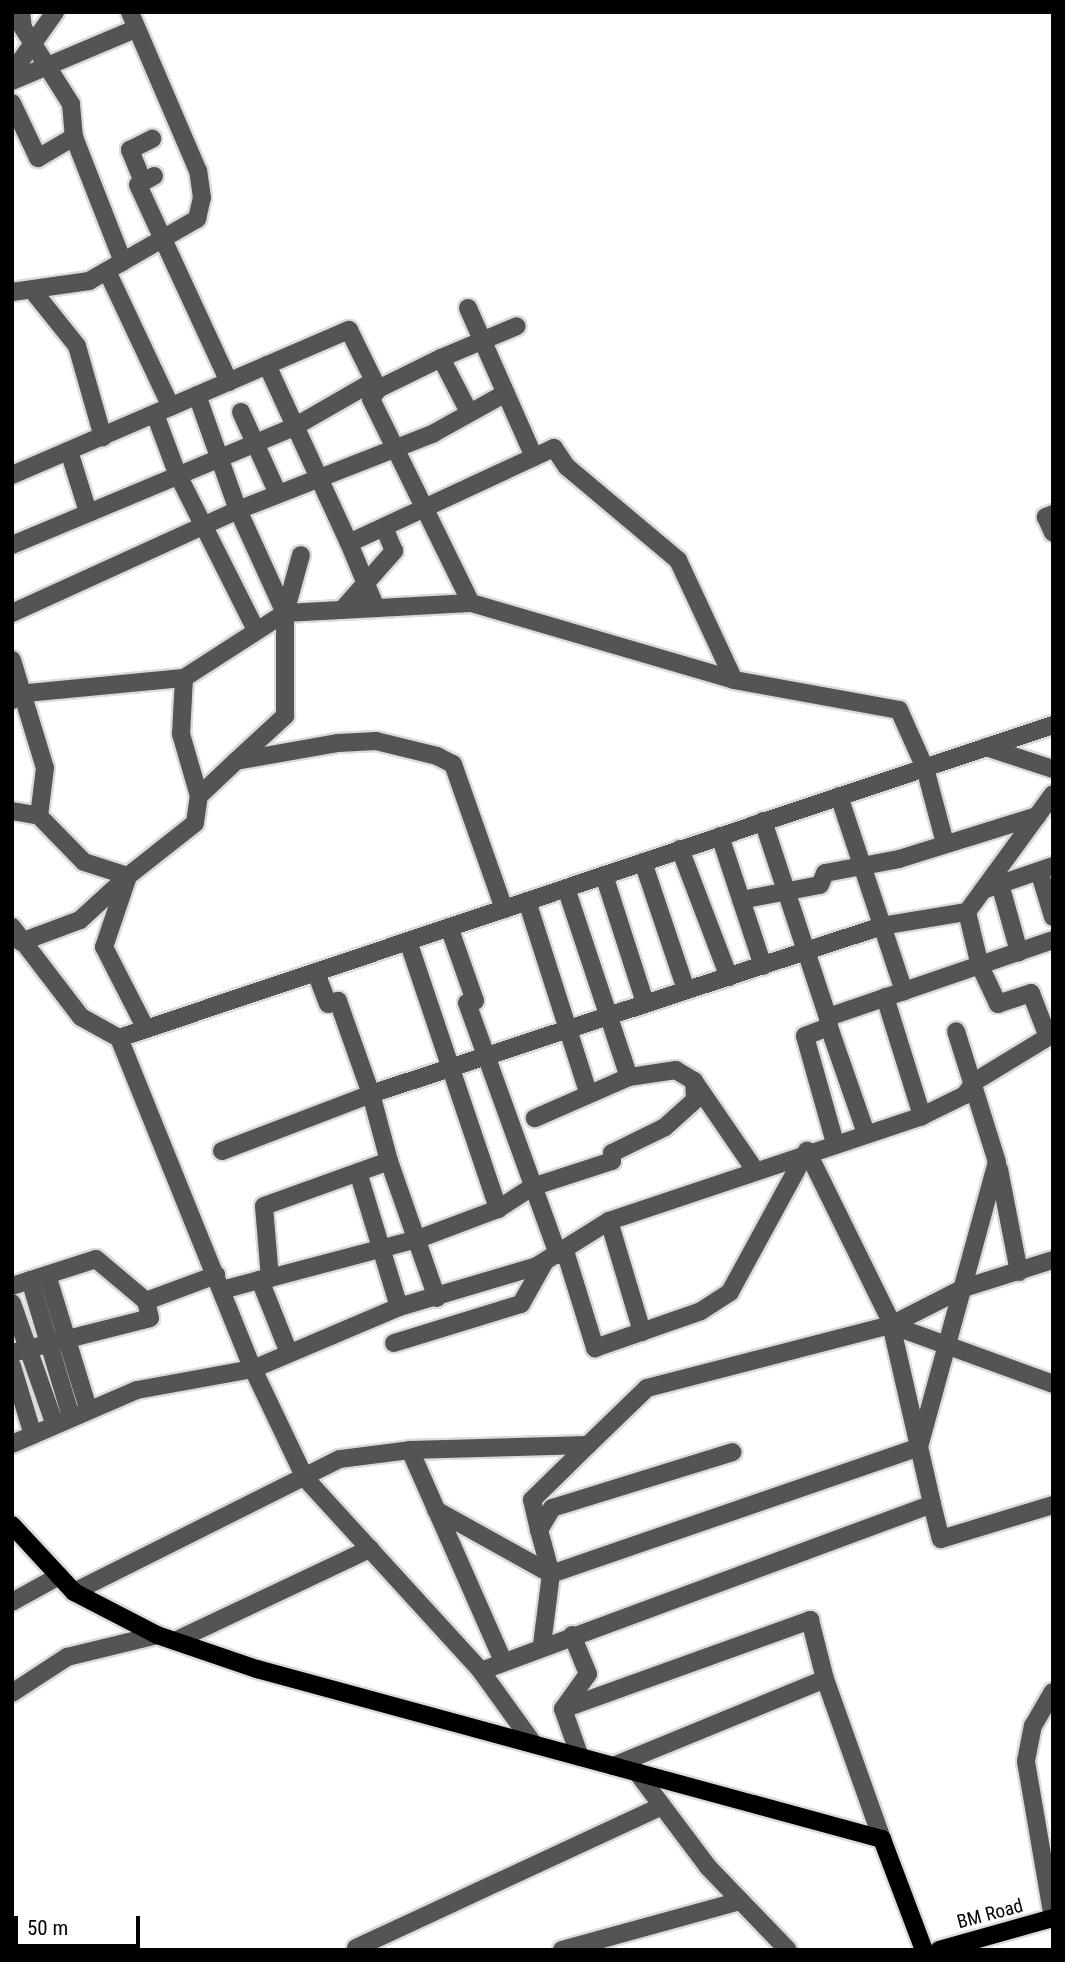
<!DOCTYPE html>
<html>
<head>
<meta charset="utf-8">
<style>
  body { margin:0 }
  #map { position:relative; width:1065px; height:1962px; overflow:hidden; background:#fff; font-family:"Roboto Condensed",sans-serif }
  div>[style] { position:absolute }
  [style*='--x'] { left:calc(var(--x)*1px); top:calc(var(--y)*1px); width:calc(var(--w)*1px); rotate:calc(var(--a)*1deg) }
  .roads { filter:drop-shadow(2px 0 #dbdbdb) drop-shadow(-2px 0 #dbdbdb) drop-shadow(0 2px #dbdbdb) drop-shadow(0 -2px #dbdbdb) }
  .minor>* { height:18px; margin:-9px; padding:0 9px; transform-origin:9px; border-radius:9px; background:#545454 }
  .major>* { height:18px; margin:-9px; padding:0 9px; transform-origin:9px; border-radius:9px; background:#000 }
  span { translate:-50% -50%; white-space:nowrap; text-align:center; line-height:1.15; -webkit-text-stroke:5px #fff; paint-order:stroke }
  .street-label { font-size:19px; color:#000 }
  .frame { position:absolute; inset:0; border:14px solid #000; pointer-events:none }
  .scale { position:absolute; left:14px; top:1916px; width:126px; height:32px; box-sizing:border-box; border:4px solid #000; border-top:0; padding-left:9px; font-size:21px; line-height:24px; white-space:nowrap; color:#000; -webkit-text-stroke:5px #fff; paint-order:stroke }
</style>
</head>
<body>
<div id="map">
  <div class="roads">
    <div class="minor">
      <i style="--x:21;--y:12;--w:16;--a:83"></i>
      <i style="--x:23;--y:28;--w:90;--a:57.7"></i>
      <i style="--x:71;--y:104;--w:33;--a:85"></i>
      <i style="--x:74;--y:137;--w:134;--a:68.6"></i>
      <i style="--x:12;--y:73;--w:75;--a:-54.8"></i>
      <i style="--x:12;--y:81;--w:134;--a:-22.9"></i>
      <i style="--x:12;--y:103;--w:61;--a:64.7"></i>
      <i style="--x:38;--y:158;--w:42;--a:-30.3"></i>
      <i style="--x:154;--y:176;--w:18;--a:151"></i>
      <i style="--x:138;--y:185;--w:217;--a:65.2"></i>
      <i style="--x:143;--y:182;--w:35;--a:-112"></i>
      <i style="--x:130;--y:150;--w:25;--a:-27"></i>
      <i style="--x:107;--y:271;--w:150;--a:64.8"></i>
      <i style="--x:33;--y:291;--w:70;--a:51.3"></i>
      <i style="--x:77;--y:346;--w:95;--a:74.1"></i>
      <i style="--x:12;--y:292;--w:78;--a:-8.1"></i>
      <i style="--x:89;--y:281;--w:125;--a:-29.9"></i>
      <i style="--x:197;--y:219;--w:22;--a:-77"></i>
      <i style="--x:202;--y:198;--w:27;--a:-98"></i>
      <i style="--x:198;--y:171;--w:173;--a:-113.2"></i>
      <i style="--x:468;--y:308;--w:163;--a:66.1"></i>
      <i style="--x:441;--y:358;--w:82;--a:-22.8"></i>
      <i style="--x:267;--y:365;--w:196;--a:65.3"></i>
      <i style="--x:197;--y:395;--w:122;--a:70.4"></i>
      <i style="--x:238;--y:510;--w:113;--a:65.5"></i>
      <i style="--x:241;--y:412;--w:90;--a:65.7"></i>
      <i style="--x:155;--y:414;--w:63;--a:69.6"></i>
      <i style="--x:177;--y:473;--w:176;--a:63.3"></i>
      <i style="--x:69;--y:451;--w:64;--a:72.7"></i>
      <i style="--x:12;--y:475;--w:367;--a:-23.3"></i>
      <i style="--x:349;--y:330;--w:66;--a:63.8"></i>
      <i style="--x:378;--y:389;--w:70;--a:-26.2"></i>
      <i style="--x:441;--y:358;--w:61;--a:62.6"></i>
      <i style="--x:1053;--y:514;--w:8;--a:157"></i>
      <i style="--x:1046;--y:517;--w:17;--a:66"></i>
      <i style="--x:12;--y:545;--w:306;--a:-22.7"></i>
      <i style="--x:294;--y:427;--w:84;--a:-29.9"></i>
      <i style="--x:367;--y:385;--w:12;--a:20"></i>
      <i style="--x:378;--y:389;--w:12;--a:125"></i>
      <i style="--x:371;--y:399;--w:227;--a:63.9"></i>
      <i style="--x:376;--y:608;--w:70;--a:-112.6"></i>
      <i style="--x:349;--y:543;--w:226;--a:-24.9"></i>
      <i style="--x:554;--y:448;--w:23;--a:56"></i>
      <i style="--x:567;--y:467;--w:145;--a:40"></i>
      <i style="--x:678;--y:560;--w:132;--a:65"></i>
      <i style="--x:342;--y:610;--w:79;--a:-48.6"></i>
      <i style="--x:394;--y:551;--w:26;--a:-113"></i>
      <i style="--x:12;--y:613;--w:248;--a:-24.5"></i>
      <i style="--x:238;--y:510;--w:211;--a:-21.4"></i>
      <i style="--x:434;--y:433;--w:82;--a:-29.1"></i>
      <i style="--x:12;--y:660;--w:113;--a:73"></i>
      <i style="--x:45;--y:768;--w:48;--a:97.1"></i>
      <i style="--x:12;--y:700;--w:17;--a:-25"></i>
      <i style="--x:27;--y:693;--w:158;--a:-5.5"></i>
      <i style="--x:184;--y:678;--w:120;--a:-32.8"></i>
      <i style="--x:285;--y:613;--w:186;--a:-3.1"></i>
      <i style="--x:471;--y:603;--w:274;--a:16.3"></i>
      <i style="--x:734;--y:680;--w:168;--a:10.3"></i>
      <i style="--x:899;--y:710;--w:64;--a:65.9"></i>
      <i style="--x:925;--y:768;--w:78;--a:75.1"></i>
      <i style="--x:986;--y:747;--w:71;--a:18.2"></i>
      <i style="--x:236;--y:761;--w:67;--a:-42.6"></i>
      <i style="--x:285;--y:716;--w:103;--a:-90"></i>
      <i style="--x:285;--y:613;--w:60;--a:-74.6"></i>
      <i style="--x:199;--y:796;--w:51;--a:-43.4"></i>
      <i style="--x:236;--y:761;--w:104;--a:-10"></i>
      <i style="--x:338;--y:743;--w:38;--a:-3"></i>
      <i style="--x:376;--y:741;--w:63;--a:13.8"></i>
      <i style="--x:437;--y:756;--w:18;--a:27"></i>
      <i style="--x:453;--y:764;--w:154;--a:70.6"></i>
      <i style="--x:839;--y:796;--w:206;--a:71.6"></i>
      <i style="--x:12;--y:811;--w:27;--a:10"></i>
      <i style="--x:39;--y:816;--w:64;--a:45.6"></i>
      <i style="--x:84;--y:862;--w:46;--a:17.7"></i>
      <i style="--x:128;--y:876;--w:85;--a:-38.3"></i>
      <i style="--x:195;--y:823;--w:27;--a:-82"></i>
      <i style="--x:199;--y:796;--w:65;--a:-106.2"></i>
      <i style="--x:181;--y:734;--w:56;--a:-86.9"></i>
      <i style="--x:763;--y:821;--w:206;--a:71.7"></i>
      <i style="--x:720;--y:836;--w:137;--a:71.7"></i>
      <i style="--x:680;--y:849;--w:137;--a:69.1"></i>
      <i style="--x:643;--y:862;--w:135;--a:71.4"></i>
      <i style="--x:1039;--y:871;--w:48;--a:73.1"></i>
      <i style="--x:604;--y:875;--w:134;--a:72.2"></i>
      <i style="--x:128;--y:876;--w:75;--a:108.7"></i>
      <i style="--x:104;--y:947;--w:92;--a:62.9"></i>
      <i style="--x:1000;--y:884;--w:71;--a:74.4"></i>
      <i style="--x:566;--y:888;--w:199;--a:71.6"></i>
      <i style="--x:983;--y:890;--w:74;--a:-18.9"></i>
      <i style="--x:741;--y:900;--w:80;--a:-10.8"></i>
      <i style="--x:820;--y:885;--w:13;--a:-67"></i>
      <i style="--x:825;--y:873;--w:75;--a:-10.7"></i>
      <i style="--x:899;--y:859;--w:145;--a:-17.3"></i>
      <i style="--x:527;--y:901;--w:201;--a:72.3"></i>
      <i style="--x:12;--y:927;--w:113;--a:52.5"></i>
      <i style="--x:81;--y:1017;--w:43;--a:28.9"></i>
      <i style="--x:119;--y:1038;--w:357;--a:68"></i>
      <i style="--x:253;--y:1369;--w:121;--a:64.5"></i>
      <i style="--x:305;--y:1478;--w:261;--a:47.6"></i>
      <i style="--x:481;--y:1671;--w:89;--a:54.2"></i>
      <i style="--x:449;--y:927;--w:78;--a:70.6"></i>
      <i style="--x:475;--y:1001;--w:8;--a:166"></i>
      <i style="--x:467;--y:1003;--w:268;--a:70.1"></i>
      <i style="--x:408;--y:941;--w:283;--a:71.4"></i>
      <i style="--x:21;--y:942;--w:63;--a:-20.4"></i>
      <i style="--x:80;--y:920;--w:62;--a:-42.4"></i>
      <i style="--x:885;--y:997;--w:125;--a:72.7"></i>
      <i style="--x:829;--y:1027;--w:112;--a:70.8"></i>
      <i style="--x:119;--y:1038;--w:985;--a:-18.53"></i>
      <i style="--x:694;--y:1081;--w:108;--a:55.6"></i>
      <i style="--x:835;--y:1143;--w:111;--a:-105.7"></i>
      <i style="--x:805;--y:1036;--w:26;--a:-21"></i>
      <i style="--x:829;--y:1027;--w:10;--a:-96"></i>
      <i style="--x:828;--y:1017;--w:238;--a:-18.9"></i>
      <i style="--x:222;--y:1151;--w:160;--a:-20.9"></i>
      <i style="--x:371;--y:1094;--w:99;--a:-109.5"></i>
      <i style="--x:338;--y:1001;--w:10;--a:163"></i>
      <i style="--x:328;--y:1004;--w:34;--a:-111"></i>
      <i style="--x:807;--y:1151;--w:188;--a:63.8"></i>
      <i style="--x:890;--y:1320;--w:189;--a:77.1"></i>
      <i style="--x:389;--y:1161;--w:145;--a:70.7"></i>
      <i style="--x:999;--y:1169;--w:105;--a:79"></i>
      <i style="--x:358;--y:1172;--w:141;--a:73.1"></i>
      <i style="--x:609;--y:1221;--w:116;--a:73.4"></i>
      <i style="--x:565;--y:1251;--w:102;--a:72.8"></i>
      <i style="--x:595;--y:1348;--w:112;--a:-19.2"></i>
      <i style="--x:701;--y:1311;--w:35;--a:-33"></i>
      <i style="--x:730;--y:1292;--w:161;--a:-61.4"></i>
      <i style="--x:47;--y:1275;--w:139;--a:72.9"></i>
      <i style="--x:270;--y:1278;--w:153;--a:-14.8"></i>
      <i style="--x:418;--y:1239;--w:85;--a:-20.6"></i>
      <i style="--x:498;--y:1209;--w:40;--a:-32.9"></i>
      <i style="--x:532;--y:1187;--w:84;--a:-18"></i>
      <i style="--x:612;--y:1161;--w:8;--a:-90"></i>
      <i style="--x:612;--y:1153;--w:59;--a:-26.1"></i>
      <i style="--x:665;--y:1127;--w:40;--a:-42"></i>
      <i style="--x:695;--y:1100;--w:19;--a:-93"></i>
      <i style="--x:694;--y:1081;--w:21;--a:-149"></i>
      <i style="--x:676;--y:1070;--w:48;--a:171.5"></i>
      <i style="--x:629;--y:1077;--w:103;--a:156.4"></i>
      <i style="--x:30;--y:1280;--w:143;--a:73.3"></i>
      <i style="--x:12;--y:1286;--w:88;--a:-17.8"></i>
      <i style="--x:96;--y:1259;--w:65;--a:40"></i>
      <i style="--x:222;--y:1290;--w:39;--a:-15"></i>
      <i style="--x:12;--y:1303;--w:129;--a:70.6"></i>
      <i style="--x:891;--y:1325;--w:172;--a:20"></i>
      <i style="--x:394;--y:1343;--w:133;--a:-17.1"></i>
      <i style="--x:521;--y:1304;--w:47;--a:-60.7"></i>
      <i style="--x:12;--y:1353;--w:142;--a:-14.2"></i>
      <i style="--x:150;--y:1318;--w:17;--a:-103"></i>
      <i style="--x:146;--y:1301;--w:75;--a:-20.4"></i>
      <i style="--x:289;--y:1353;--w:79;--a:-111.7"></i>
      <i style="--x:260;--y:1280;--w:10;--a:-11"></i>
      <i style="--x:270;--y:1278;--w:72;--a:-94.8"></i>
      <i style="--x:264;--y:1206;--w:133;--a:-19.8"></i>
      <i style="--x:389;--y:1161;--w:69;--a:-105"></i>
      <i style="--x:371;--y:1094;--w:538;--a:-18.2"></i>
      <i style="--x:882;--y:926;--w:86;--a:-9.4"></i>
      <i style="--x:12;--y:1366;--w:72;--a:73.1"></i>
      <i style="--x:12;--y:1444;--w:136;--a:-23.4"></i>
      <i style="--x:137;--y:1390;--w:118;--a:-10.3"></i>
      <i style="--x:253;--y:1369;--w:159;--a:-23"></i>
      <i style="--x:399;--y:1307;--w:144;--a:-16.5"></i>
      <i style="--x:537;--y:1266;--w:85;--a:-32"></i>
      <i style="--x:609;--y:1221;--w:328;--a:-18.5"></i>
      <i style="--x:920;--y:1117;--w:50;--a:-26.1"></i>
      <i style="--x:965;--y:1095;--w:16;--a:-55"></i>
      <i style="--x:974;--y:1082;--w:87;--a:-31.3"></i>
      <i style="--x:1048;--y:1037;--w:47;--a:-111.1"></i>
      <i style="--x:1031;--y:993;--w:35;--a:162"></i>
      <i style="--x:998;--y:1004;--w:42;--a:-115.3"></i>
      <i style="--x:980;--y:966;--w:56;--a:-103.5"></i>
      <i style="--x:967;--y:912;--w:146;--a:-53.9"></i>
      <i style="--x:410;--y:1450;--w:178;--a:-1.6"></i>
      <i style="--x:588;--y:1445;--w:82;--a:-44"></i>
      <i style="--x:647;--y:1388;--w:252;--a:-14.5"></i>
      <i style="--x:891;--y:1325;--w:82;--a:-26.9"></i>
      <i style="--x:964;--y:1288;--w:93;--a:-17.5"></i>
      <i style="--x:436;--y:1510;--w:132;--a:29.1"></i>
      <i style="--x:539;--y:1530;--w:31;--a:-103"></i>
      <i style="--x:532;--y:1500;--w:78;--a:-44.5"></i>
      <i style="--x:551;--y:1574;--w:46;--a:-105.3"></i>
      <i style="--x:539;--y:1530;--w:26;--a:-59"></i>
      <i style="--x:552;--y:1508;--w:189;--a:-17.2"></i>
      <i style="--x:74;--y:1592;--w:297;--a:-26.6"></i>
      <i style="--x:340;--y:1459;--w:71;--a:-7.3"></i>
      <i style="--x:410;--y:1450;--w:231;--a:66.2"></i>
      <i style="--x:12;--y:1602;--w:54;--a:-29"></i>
      <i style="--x:175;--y:1641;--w:216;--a:-25.3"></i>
      <i style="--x:542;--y:1645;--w:72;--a:-82.8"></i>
      <i style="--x:551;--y:1574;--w:389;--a:-19"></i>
      <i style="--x:919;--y:1447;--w:295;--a:-74.7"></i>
      <i style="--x:997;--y:1162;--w:137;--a:-107.4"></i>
      <i style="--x:481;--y:1671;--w:481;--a:-20.3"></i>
      <i style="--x:932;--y:1504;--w:36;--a:76"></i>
      <i style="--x:941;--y:1539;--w:117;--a:-16.9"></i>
      <i style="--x:12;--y:1693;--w:66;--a:-33.2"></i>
      <i style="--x:67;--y:1657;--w:93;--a:-13.7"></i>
      <i style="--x:563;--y:1709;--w:43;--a:-54.5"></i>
      <i style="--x:588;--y:1674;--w:42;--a:-112.3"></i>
      <i style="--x:580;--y:1757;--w:51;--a:-109.5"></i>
      <i style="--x:563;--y:1709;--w:263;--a:-19.8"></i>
      <i style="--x:810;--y:1620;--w:61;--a:75.7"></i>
      <i style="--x:613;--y:1766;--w:229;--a:-22.3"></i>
      <i style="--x:825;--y:1679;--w:170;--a:70.4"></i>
      <i style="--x:633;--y:1767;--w:125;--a:53.1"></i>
      <i style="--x:708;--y:1867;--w:115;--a:46.1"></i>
      <i style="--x:1053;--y:1918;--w:159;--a:-99.8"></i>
      <i style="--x:1026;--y:1761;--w:36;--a:-79"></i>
      <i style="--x:1033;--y:1726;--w:39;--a:-60"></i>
      <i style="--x:356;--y:1948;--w:332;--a:-24.9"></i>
      <i style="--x:562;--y:1950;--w:185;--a:-15.4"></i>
    </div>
    <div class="major">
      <i style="--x:12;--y:1525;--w:91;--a:47.2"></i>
      <i style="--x:74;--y:1592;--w:93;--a:27.4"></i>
      <i style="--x:157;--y:1635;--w:106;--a:18.8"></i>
      <i style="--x:257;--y:1669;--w:648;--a:15.22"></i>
      <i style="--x:882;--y:1839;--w:119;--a:69.3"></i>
      <i style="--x:939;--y:1950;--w:118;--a:-15.7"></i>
    </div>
  </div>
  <div class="street-label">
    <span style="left:990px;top:1914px;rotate:-15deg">BM Road</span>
  </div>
  <div class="frame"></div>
  <div class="scale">50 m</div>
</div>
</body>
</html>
